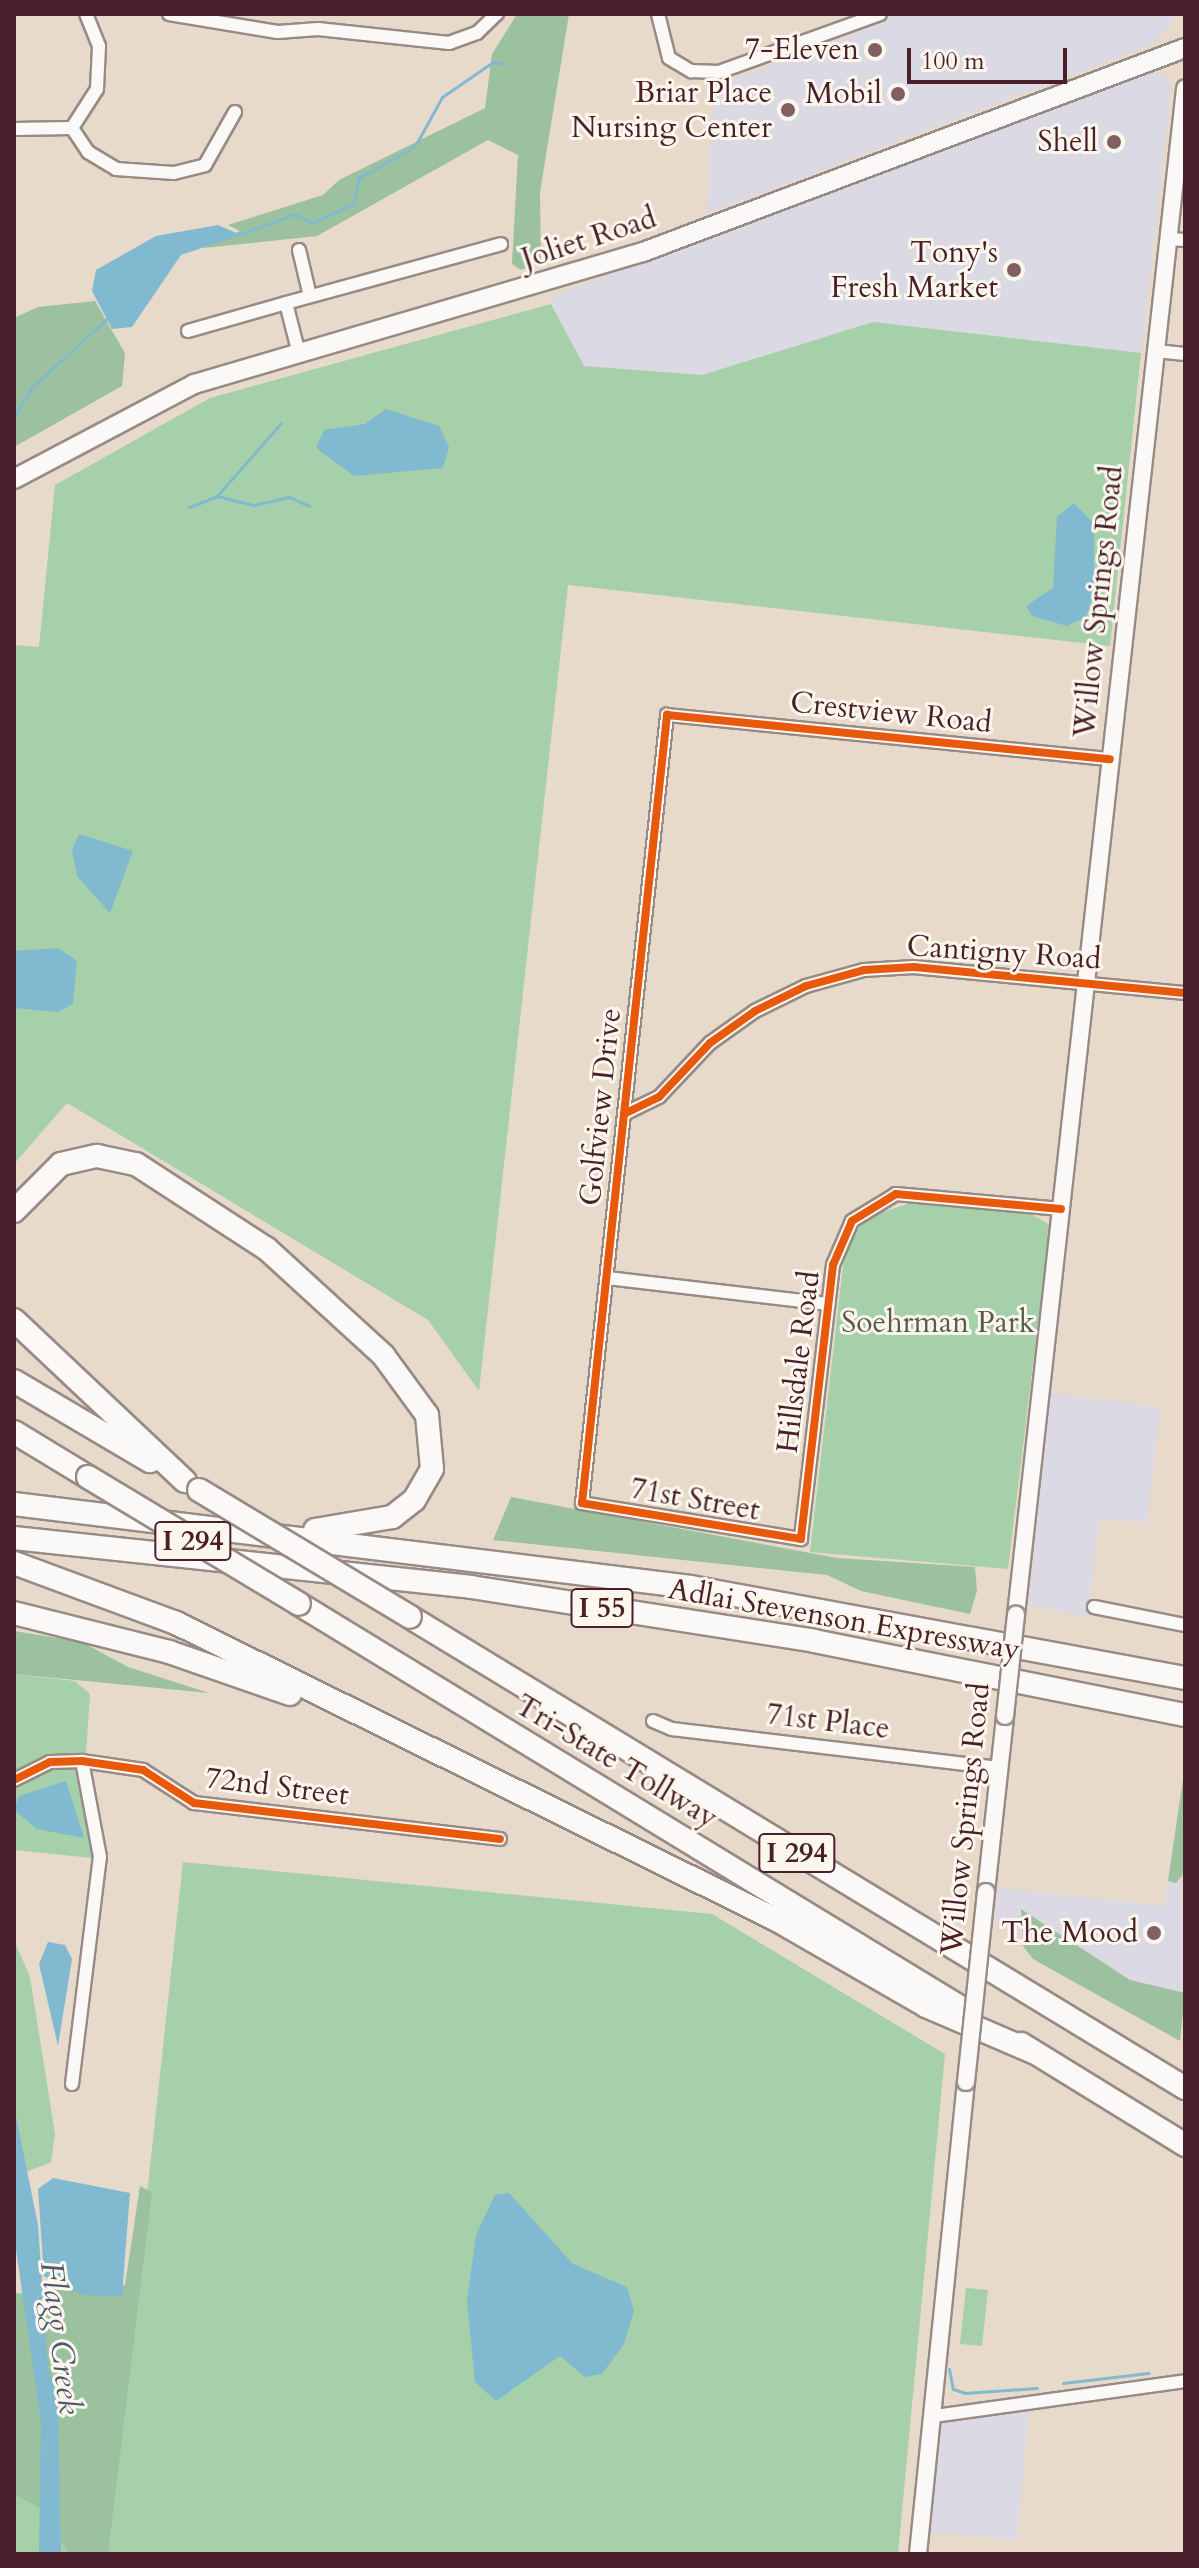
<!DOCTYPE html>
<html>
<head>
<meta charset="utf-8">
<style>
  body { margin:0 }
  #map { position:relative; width:1199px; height:2568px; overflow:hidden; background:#e7dacb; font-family:Cardo,serif }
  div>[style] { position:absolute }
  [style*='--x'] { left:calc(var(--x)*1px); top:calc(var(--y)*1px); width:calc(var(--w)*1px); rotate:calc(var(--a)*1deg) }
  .built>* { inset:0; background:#dbd9e4 }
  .green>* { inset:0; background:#a6d0a9 }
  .forest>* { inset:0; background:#9bc19e }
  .water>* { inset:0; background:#81b9d0 }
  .stream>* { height:3px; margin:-1.5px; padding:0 1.5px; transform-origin:1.5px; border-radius:1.5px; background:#81b9d0 }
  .roads { filter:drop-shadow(2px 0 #988a84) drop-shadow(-2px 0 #988a84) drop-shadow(0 2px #988a84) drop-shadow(0 -2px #988a84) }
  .minor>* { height:12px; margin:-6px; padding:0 6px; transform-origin:6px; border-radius:6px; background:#fbf9f7 }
  .secondary>* { height:16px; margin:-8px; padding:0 8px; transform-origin:8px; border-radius:8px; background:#fbf9f7 }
  .primary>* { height:18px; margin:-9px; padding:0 9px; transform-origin:9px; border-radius:9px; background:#fbf9f7 }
  .motorway>* { height:22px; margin:-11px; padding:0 11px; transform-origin:11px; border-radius:11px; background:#fbf9f7 }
  .bridges { filter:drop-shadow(2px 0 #988a84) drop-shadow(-2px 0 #988a84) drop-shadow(0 2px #988a84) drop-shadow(0 -2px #988a84) }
  .secondary-bridge>* { height:16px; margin:-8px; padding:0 8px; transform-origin:8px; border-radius:8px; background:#fbf9f7 }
  .motorway-bridge>* { height:22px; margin:-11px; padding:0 11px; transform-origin:11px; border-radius:11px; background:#fbf9f7 }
  .cycleway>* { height:8px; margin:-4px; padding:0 4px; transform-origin:4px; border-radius:4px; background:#e8590c }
  .dots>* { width:22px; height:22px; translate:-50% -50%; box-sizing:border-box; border:4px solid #fbf7ec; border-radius:50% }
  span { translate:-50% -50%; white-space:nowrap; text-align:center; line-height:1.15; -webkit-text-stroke:6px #fbf7ec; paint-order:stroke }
  .shield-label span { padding:2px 6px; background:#fbf7ec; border:2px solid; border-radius:6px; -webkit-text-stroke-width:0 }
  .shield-label { font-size:28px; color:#4a1f2b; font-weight:700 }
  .poi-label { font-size:30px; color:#4a1f2b }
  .right { translate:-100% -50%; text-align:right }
  .street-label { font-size:30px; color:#4a1f2b }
  .park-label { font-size:30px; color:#585a4e }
  .water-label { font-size:32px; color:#4e576e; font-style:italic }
  .frame { position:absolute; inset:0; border:16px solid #4a1f2b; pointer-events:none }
  .scale { position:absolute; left:907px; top:48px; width:160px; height:36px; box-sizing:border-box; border:4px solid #4a1f2b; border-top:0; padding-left:10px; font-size:24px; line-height:28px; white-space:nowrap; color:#4a1f2b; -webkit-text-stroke:6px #fbf7ec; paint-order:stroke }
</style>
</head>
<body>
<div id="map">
  <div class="built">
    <i style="clip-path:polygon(884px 14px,1177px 14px,1153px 44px,707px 214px,714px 86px,848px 37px)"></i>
    <i style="clip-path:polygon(1150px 73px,1164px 73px,1171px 87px,1141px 353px,873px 322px,702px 375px,584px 366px,551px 304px,553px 296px)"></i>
    <i style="clip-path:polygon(1049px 1393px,1160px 1407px,1147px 1523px,1100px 1519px,1087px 1617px,1029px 1605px)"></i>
    <i style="clip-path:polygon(1179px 1803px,1185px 2019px,1177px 2027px,989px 1915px,992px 1887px,1164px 1906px)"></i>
    <i style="clip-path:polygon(1029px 2411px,1017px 2540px,926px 2531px,939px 2419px)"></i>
  </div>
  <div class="green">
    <i style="clip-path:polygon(551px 304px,584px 366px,702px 375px,873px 322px,1141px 353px,1110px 646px,568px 585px,479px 1391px,428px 1320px,67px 1103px,14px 1164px,14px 645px,39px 647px,55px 485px,210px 398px)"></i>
    <i style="clip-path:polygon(917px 1201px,1029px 1213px,1050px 1225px,1008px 1569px,810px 1552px,845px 1249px,867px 1217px)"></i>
    <i style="clip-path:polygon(14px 1674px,75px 1681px,90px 1694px,84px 1785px,92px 1858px,14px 1850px)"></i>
    <i style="clip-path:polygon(183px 1862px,712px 1914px,945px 2054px,898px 2554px,14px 2554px,14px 2293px,135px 2305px)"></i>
    <i style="clip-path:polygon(14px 1940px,30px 1977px,55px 2134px,51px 2162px,24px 2173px,14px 2106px)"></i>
    <i style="clip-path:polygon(966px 2288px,988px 2290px,982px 2346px,960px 2344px)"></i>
  </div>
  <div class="forest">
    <i style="clip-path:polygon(517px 14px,569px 14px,540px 192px,541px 263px,521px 270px,512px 264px,518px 155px,488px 140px,317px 236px,204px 248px,240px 231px,228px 225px,323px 195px,339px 180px,485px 108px,492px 54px)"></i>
    <i style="clip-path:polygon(95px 301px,125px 353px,122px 386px,14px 447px,14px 318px,38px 307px)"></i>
    <i style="clip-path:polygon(511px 1497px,837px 1558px,975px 1567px,977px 1591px,970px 1614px,861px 1591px,827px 1575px,493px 1540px)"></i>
    <i style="clip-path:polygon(14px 1631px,82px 1642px,128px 1667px,209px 1693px,14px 1674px)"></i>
    <i style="clip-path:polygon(1185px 1766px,1185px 1872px,1176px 1883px,1168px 1881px)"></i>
    <i style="clip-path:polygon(1021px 1909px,1130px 1980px,1185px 1993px,1180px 2041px,1033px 1959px,1023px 1946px)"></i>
    <i style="clip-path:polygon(140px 2186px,152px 2192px,108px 2554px,69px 2554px,40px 2508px,14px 2494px,14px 2293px,50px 2296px,49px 2281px,62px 2289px,125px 2285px)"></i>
  </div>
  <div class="water">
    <i style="clip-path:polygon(218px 225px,241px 235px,181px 255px,132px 327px,112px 329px,92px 291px,96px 270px,156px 236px)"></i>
    <i style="clip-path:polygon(386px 409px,439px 426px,449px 447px,443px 468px,354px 476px,316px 448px,324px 430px,365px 424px)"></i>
    <i style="clip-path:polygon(1074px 503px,1094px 524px,1094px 592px,1086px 617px,1067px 626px,1032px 616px,1026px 606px,1053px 588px,1057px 517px)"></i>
    <i style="clip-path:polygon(79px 834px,133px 851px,110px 913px,77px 876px,72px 850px)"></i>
    <i style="clip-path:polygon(58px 948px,77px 961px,73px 1004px,58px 1012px,14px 1008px,14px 951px)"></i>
    <i style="clip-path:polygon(66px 1781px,84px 1838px,37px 1829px,14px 1810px,19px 1796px)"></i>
    <i style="clip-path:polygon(48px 1942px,65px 1945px,72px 1959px,58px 2046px,39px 1964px)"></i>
    <i style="clip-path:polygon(14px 2106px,38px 2225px,48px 2367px,58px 2404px,61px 2554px,39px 2554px,41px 2423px,14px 2236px)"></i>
    <i style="clip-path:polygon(53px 2178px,130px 2193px,122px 2296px,83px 2295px,44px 2276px,38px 2189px)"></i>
    <i style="clip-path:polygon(509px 2193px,573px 2264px,627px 2287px,634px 2311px,624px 2344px,602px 2374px,585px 2377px,560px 2356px,496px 2401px,475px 2382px,467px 2301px,476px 2235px,495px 2195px)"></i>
  </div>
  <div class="stream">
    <i style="--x:237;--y:235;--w:62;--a:-19.9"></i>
    <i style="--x:295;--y:214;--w:20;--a:27"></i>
    <i style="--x:313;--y:223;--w:44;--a:-25.4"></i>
    <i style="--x:353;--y:204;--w:27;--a:-77"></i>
    <i style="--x:359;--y:178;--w:64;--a:-29.7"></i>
    <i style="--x:415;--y:146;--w:56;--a:-61.1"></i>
    <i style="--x:442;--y:97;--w:62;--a:-34.5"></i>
    <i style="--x:493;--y:62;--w:10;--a:11"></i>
    <i style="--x:14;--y:416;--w:34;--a:-58"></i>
    <i style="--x:32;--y:387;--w:104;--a:-42.3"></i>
    <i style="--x:217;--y:496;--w:97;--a:-48.8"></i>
    <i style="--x:189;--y:507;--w:30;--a:-21"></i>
    <i style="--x:217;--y:496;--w:38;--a:14"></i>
    <i style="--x:254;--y:505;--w:36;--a:-13"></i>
    <i style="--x:289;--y:497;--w:22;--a:24"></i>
    <i style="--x:949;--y:2369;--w:20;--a:79"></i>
    <i style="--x:953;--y:2389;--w:13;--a:18"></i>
    <i style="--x:965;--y:2393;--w:72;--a:-4"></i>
    <i style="--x:1063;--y:2383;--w:86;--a:-6.7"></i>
  </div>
  <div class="roads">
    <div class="minor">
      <i style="--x:169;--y:14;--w:110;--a:9.4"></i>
      <i style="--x:278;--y:32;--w:40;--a:-4.3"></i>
      <i style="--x:318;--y:29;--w:132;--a:6.1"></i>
      <i style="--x:449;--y:43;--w:30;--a:-20"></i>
      <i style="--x:477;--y:33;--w:28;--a:-44"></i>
      <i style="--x:658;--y:14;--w:45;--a:76"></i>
      <i style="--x:669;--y:58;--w:26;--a:31"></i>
      <i style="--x:691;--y:71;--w:28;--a:2"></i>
      <i style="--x:719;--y:72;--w:171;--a:-19.8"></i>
      <i style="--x:72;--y:128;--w:29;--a:56"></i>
      <i style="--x:88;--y:152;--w:33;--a:31"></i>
      <i style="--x:116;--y:169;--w:58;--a:3.9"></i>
      <i style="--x:174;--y:173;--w:32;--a:-14"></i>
      <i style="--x:205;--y:165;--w:61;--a:-60.5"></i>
      <i style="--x:14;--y:129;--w:58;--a:-1"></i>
      <i style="--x:72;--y:128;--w:46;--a:-57.3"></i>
      <i style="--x:97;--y:89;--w:43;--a:-87.3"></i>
      <i style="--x:99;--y:46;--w:35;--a:-112"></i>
      <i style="--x:1168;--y:239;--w:17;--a:3"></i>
      <i style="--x:299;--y:250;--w:47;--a:76.6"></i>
      <i style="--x:286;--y:303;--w:223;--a:-15.3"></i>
      <i style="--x:188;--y:331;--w:102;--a:-15.9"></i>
      <i style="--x:286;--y:303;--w:49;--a:75.7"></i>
      <i style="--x:1156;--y:351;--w:29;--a:6"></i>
      <i style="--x:624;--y:1114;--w:39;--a:-26"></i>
      <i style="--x:659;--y:1097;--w:74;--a:-46.6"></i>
      <i style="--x:710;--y:1043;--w:55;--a:-35.4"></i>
      <i style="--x:755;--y:1011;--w:57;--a:-26.1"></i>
      <i style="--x:806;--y:986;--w:60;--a:-15.4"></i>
      <i style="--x:864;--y:970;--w:50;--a:-3.4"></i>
      <i style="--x:914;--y:967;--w:272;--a:5.5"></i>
      <i style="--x:1061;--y:1209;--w:166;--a:-174.8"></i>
      <i style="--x:896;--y:1194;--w:52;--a:148.5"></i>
      <i style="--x:852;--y:1221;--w:48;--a:113.4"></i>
      <i style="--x:833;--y:1265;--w:276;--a:96.7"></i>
      <i style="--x:801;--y:1539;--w:222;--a:-170.7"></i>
      <i style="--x:582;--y:1503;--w:793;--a:-83.84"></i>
      <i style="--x:667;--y:715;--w:445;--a:5.7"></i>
      <i style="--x:607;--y:1278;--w:223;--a:6.7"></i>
      <i style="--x:1094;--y:1607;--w:93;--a:11.2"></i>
      <i style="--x:653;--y:1721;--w:21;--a:23"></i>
      <i style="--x:672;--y:1729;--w:329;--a:6.8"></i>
      <i style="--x:14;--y:1780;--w:40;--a:-26.6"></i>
      <i style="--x:50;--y:1762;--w:32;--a:-2"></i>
      <i style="--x:82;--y:1761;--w:62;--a:8.4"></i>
      <i style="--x:143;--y:1770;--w:61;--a:32.9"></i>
      <i style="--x:194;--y:1803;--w:308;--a:6.7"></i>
      <i style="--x:72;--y:2084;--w:229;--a:-83"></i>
      <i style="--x:100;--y:1857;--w:98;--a:-100.6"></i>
      <i style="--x:934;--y:2416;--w:253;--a:-7.9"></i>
    </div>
    <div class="secondary">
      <i style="--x:1016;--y:1615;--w:1536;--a:-83.68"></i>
      <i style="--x:986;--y:1892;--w:177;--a:-83.8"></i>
      <i style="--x:918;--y:2554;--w:474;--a:-84.2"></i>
    </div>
    <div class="primary">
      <i style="--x:14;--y:479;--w:204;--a:-27.8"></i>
      <i style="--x:194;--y:384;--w:468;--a:-16.4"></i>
      <i style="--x:643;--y:252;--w:579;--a:-20.63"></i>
    </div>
    <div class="motorway">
      <i style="--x:14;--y:1211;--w:66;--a:-45"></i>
      <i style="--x:61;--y:1164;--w:37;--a:-13"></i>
      <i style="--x:97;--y:1156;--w:40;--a:12"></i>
      <i style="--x:136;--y:1164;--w:156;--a:33"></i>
      <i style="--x:267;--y:1249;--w:157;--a:42.4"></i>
      <i style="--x:383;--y:1355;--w:74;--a:53.7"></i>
      <i style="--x:427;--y:1415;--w:54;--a:84.7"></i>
      <i style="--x:432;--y:1469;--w:36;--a:120"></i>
      <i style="--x:414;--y:1500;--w:28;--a:142"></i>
      <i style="--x:392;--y:1517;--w:78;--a:170.4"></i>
      <i style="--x:14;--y:1320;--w:235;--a:43.3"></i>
      <i style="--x:14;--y:1381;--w:158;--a:30.5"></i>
      <i style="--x:14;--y:1432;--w:87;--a:31.3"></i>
      <i style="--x:14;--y:1504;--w:682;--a:6.99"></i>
      <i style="--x:691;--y:1587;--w:502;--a:10.44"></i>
      <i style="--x:14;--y:1538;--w:460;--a:6.1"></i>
      <i style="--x:471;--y:1587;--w:347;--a:8.9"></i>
      <i style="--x:814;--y:1641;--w:378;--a:11.3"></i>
      <i style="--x:14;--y:1563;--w:173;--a:20.3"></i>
      <i style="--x:176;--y:1623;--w:668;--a:26.3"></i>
      <i style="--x:775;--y:1919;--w:174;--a:29.9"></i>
      <i style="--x:926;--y:2006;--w:116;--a:23.3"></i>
      <i style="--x:299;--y:1604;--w:784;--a:31.38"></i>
      <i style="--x:14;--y:1613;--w:160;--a:14.1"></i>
      <i style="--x:169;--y:1652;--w:128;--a:19.1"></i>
      <i style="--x:410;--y:1617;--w:907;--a:31.29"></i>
      <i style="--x:1021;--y:2044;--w:193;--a:31.6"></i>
    </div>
  </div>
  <div class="bridges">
    <div class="secondary-bridge">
      <i style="--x:1005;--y:1716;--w:102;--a:-83.8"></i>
      <i style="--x:966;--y:2082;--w:191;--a:-84"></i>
    </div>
    <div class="motorway-bridge">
      <i style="--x:88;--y:1477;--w:246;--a:31"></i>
      <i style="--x:199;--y:1490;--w:246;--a:31"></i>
    </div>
  </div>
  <div class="cycleway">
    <i style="--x:624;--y:1114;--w:39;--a:-26"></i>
    <i style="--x:659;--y:1097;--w:74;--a:-46.6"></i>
    <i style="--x:710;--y:1043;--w:55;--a:-35.4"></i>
    <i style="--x:755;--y:1011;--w:57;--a:-26.1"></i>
    <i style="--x:806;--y:986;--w:60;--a:-15.4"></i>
    <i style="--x:864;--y:970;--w:50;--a:-3.4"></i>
    <i style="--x:914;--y:967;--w:272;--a:5.5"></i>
    <i style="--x:1061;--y:1209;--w:166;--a:-174.8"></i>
    <i style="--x:896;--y:1194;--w:52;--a:148.5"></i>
    <i style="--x:852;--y:1221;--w:48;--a:113.4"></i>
    <i style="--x:833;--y:1265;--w:276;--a:96.7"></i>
    <i style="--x:801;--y:1539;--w:222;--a:-170.7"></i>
    <i style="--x:582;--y:1503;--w:793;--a:-83.84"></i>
    <i style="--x:667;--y:715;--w:445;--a:5.7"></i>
    <i style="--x:14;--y:1780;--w:40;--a:-26.6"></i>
    <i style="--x:50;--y:1762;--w:32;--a:-2"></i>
    <i style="--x:82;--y:1761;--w:62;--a:8.4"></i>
    <i style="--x:143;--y:1770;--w:61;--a:32.9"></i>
    <i style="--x:194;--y:1803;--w:308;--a:6.7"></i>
  </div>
  <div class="dots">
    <i style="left:875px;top:50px;background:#816063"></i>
    <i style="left:898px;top:94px;background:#816063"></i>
    <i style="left:788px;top:110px;background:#816063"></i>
    <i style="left:1114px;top:142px;background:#816063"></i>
    <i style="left:1014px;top:270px;background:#816063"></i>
    <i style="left:1154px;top:1933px;background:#816063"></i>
  </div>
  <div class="shield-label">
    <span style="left:193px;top:1541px">I 294</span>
    <span style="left:602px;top:1608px">I 55</span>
    <span style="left:797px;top:1853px">I 294</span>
  </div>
  <div class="poi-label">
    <span class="right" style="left:859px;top:50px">7-Eleven</span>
    <span class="right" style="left:772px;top:110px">Briar Place<br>Nursing Center</span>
    <span class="right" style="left:882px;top:94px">Mobil</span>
    <span class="right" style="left:1098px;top:142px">Shell</span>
    <span class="right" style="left:998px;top:270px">Tony's<br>Fresh Market</span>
    <span class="right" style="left:1138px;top:1933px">The Mood</span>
  </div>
  <div class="street-label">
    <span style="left:589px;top:239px;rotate:-18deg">Joliet Road</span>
    <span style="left:1099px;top:602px;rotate:-84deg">Willow Springs Road</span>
    <span style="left:891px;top:713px;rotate:6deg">Crestview Road</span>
    <span style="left:1004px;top:953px;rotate:4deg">Cantigny Road</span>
    <span style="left:601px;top:1107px;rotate:-84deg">Golfview Drive</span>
    <span style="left:799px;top:1362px;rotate:-83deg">Hillsdale Road</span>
    <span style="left:695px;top:1500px;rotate:10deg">71st Street</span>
    <span style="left:844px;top:1620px;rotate:10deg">Adlai Stevenson Expressway</span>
    <span style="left:828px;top:1722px;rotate:7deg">71st Place</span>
    <span style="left:616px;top:1762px;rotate:31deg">Tri-State Tollway</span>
    <span style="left:277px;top:1787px;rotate:7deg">72nd Street</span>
    <span style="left:966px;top:1819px;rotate:-84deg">Willow Springs Road</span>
  </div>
  <div class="park-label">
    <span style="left:938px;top:1323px">Soehrman Park</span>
  </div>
  <div class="water-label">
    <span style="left:60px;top:2338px;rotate:83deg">Flagg Creek</span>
  </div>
  <div class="frame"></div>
  <div class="scale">100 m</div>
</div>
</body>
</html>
